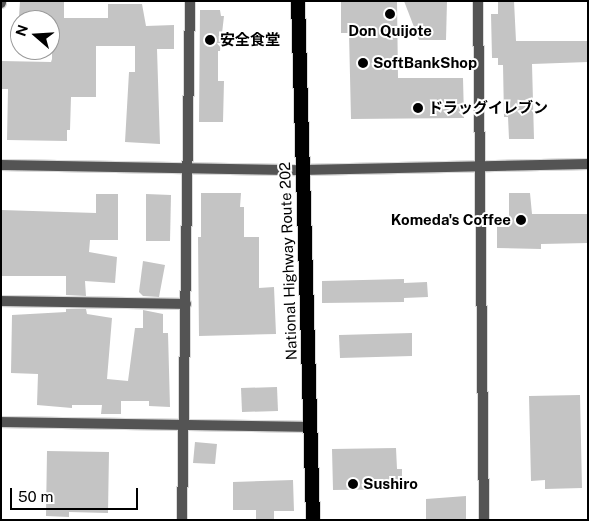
<!DOCTYPE html>
<html>
<head>
<meta charset="utf-8">
<style>
  body { margin:0 }
  #map { position:relative; width:589px; height:521px; overflow:hidden; background:#fff; font-family:"Public Sans","Noto Sans JP",sans-serif }
  div>[style] { position:absolute }
  [style*='--x'] { left:calc(var(--x)*1px); top:calc(var(--y)*1px); width:calc(var(--w)*1px); rotate:calc(var(--a)*1deg) }
  .building>* { inset:0; background:#c4c4c4 }
  .roads { filter:drop-shadow(1px 0 #dbdbdb) drop-shadow(-1px 0 #dbdbdb) drop-shadow(0 1px #dbdbdb) drop-shadow(0 -1px #dbdbdb) }
  .minor>* { height:10px; margin:-5px; padding:0 5px; transform-origin:5px; border-radius:5px; background:#545454 }
  .tertiary>* { height:10px; margin:-5px; padding:0 5px; transform-origin:5px; border-radius:5px; background:#545454 }
  .trunk>* { height:14px; margin:-7px; padding:0 7px; transform-origin:7px; border-radius:7px; background:#000 }
  .dots>* { width:14px; height:14px; translate:-50% -50%; box-sizing:border-box; border:2px solid #fff; border-radius:50% }
  span { translate:-50% -50%; white-space:nowrap; text-align:center; line-height:1.15; -webkit-text-stroke:4px #fff; paint-order:stroke }
  .poi-label { font-size:15px; color:#000; font-weight:700 }
  .left { translate:0 -50%; text-align:left }
  .right { translate:-100% -50%; text-align:right }
  .street-label { font-size:15px; color:#000 }
  .frame { position:absolute; inset:0; border:2px solid #000; pointer-events:none }
  .north { position:absolute; left:10px; top:10px; width:50px; height:50px; box-sizing:border-box; background:#fff; border:1px solid #999; border-radius:50%; rotate:289deg; font-size:14px; font-weight:700; line-height:20px; text-align:center; color:#000 }
  .north::after { content:''; display:block; margin:auto; width:18px; height:22px; background:#000; clip-path:polygon(50% 0,100% 100%,50% 72%,0 100%) }
  .scale { position:absolute; left:10px; top:488px; width:128px; height:22px; box-sizing:border-box; border:2px solid #000; border-top:0; padding-left:6px; font-size:15px; line-height:18px; white-space:nowrap; color:#000; -webkit-text-stroke:4px #fff; paint-order:stroke }
</style>
</head>
<body>
<div id="map">
  <div class="building">
    <i style="clip-path:polygon(20px 1px,64px 1px,64px 18px,108px 18px,108px 4px,142px 4px,146px 26px,174px 25px,174px 49px,157px 49px,160px 144px,125px 142px,129px 72px,135px 72px,135px 46px,96px 46px,96px 97px,71px 97px,70px 130px,67px 130px,67px 141px,7px 140px,8px 89px,1px 89px,1px 61px,51px 62px,52px 59px,52px 18px,19px 17px)"></i>
    <i style="clip-path:polygon(341px 1px,397px 1px,398px 78px,463px 78px,464px 118px,351px 119px,349px 33px,341px 33px)"></i>
    <i style="clip-path:polygon(404px 1px,447px 1px,446px 40px,419px 40px)"></i>
    <i style="clip-path:polygon(498px 1px,514px 1px,516px 41px,588px 41px,588px 62px,532px 64px,534px 139px,509px 139px,508px 117px,504px 117px,503px 65px,498px 65px,498px 58px,492px 58px,491px 14px,498px 14px)"></i>
    <i style="clip-path:polygon(200px 10px,220px 10px,221px 16px,224px 16px,220px 51px,218px 51px,218px 81px,224px 81px,223px 122px,199px 122px)"></i>
    <i style="clip-path:polygon(201px 193px,241px 193px,240px 207px,244px 207px,244px 237px,259px 237px,259px 288px,274px 287px,276px 334px,199px 336px,198px 237px,201px 237px)"></i>
    <i style="clip-path:polygon(509px 193px,530px 193px,532px 214px,588px 214px,588px 243px,541px 244px,541px 249px,497px 248px,497px 227px,509px 227px)"></i>
    <i style="clip-path:polygon(96px 194px,118px 194px,118px 240px,90px 240px,89px 252px,117px 257px,115px 283px,85px 281px,86px 296px,66px 295px,66px 276px,1px 276px,1px 210px,96px 213px)"></i>
    <i style="clip-path:polygon(146px 194px,171px 195px,170px 241px,146px 241px)"></i>
    <i style="clip-path:polygon(143px 261px,165px 265px,159px 297px,143px 296px,139px 292px)"></i>
    <i style="clip-path:polygon(404px 279px,404px 283px,427px 282px,428px 297px,404px 298px,404px 302px,322px 303px,322px 281px)"></i>
    <i style="clip-path:polygon(66px 309px,86px 309px,87px 314px,112px 318px,107px 379px,128px 381px,135px 328px,143px 328px,143px 310px,163px 314px,163px 333px,168px 333px,170px 407px,149px 406px,149px 401px,121px 401px,121px 414px,101px 414px,102px 405px,72px 405px,72px 408px,37px 405px,38px 374px,11px 373px,12px 315px,66px 312px)"></i>
    <i style="clip-path:polygon(412px 333px,412px 356px,340px 358px,339px 335px)"></i>
    <i style="clip-path:polygon(277px 387px,278px 411px,242px 412px,241px 388px)"></i>
    <i style="clip-path:polygon(580px 395px,582px 488px,545px 489px,545px 480px,531px 481px,529px 396px)"></i>
    <i style="clip-path:polygon(195px 442px,217px 444px,215px 464px,193px 463px)"></i>
    <i style="clip-path:polygon(396px 448px,397px 469px,402px 469px,402px 489px,333px 490px,332px 449px)"></i>
    <i style="clip-path:polygon(47px 451px,109px 452px,108px 513px,69px 512px,69px 517px,46px 516px)"></i>
    <i style="clip-path:polygon(293px 480px,294px 511px,274px 511px,274px 520px,256px 520px,256px 510px,233px 510px,233px 482px)"></i>
    <i style="clip-path:polygon(466px 496px,466px 520px,426px 520px,426px 499px)"></i>
  </div>
  <div class="roads">
    <div class="minor">
      <i style="--x:1;--y:3;--w:2;--a:-90"></i>
      <i style="--x:1;--y:301;--w:185;--a:0.9"></i>
      <i style="--x:1;--y:422;--w:309;--a:0.9"></i>
      <i style="--x:182;--y:520;--w:519;--a:-89.12"></i>
    </div>
    <div class="tertiary">
      <i style="--x:478;--y:1;--w:519;--a:89.34"></i>
      <i style="--x:1;--y:165;--w:300;--a:1"></i>
      <i style="--x:301;--y:170;--w:287;--a:-1.2"></i>
    </div>
    <div class="trunk">
      <i style="--x:298;--y:1;--w:519;--a:88.34"></i>
    </div>
  </div>
  <div class="dots">
    <i style="left:390px;top:14px;background:#000"></i>
    <i style="left:210px;top:40px;background:#000"></i>
    <i style="left:363px;top:63px;background:#000"></i>
    <i style="left:418px;top:108px;background:#000"></i>
    <i style="left:521px;top:220px;background:#000"></i>
    <i style="left:353px;top:484px;background:#000"></i>
  </div>
  <div class="poi-label">
    <span style="left:390px;top:31px">Don Quijote</span>
    <span class="left" style="left:220px;top:40px">安全食堂</span>
    <span class="left" style="left:373px;top:63px">SoftBankShop</span>
    <span class="left" style="left:428px;top:108px">ドラッグイレブン</span>
    <span class="right" style="left:511px;top:220px">Komeda's Coffee</span>
    <span class="left" style="left:363px;top:484px">Sushiro</span>
  </div>
  <div class="street-label">
    <span style="left:288px;top:261px;rotate:-92deg">National Highway Route 202</span>
  </div>
  <div class="frame"></div>
  <div class="north">N</div>
  <div class="scale">50 m</div>
</div>
</body>
</html>
